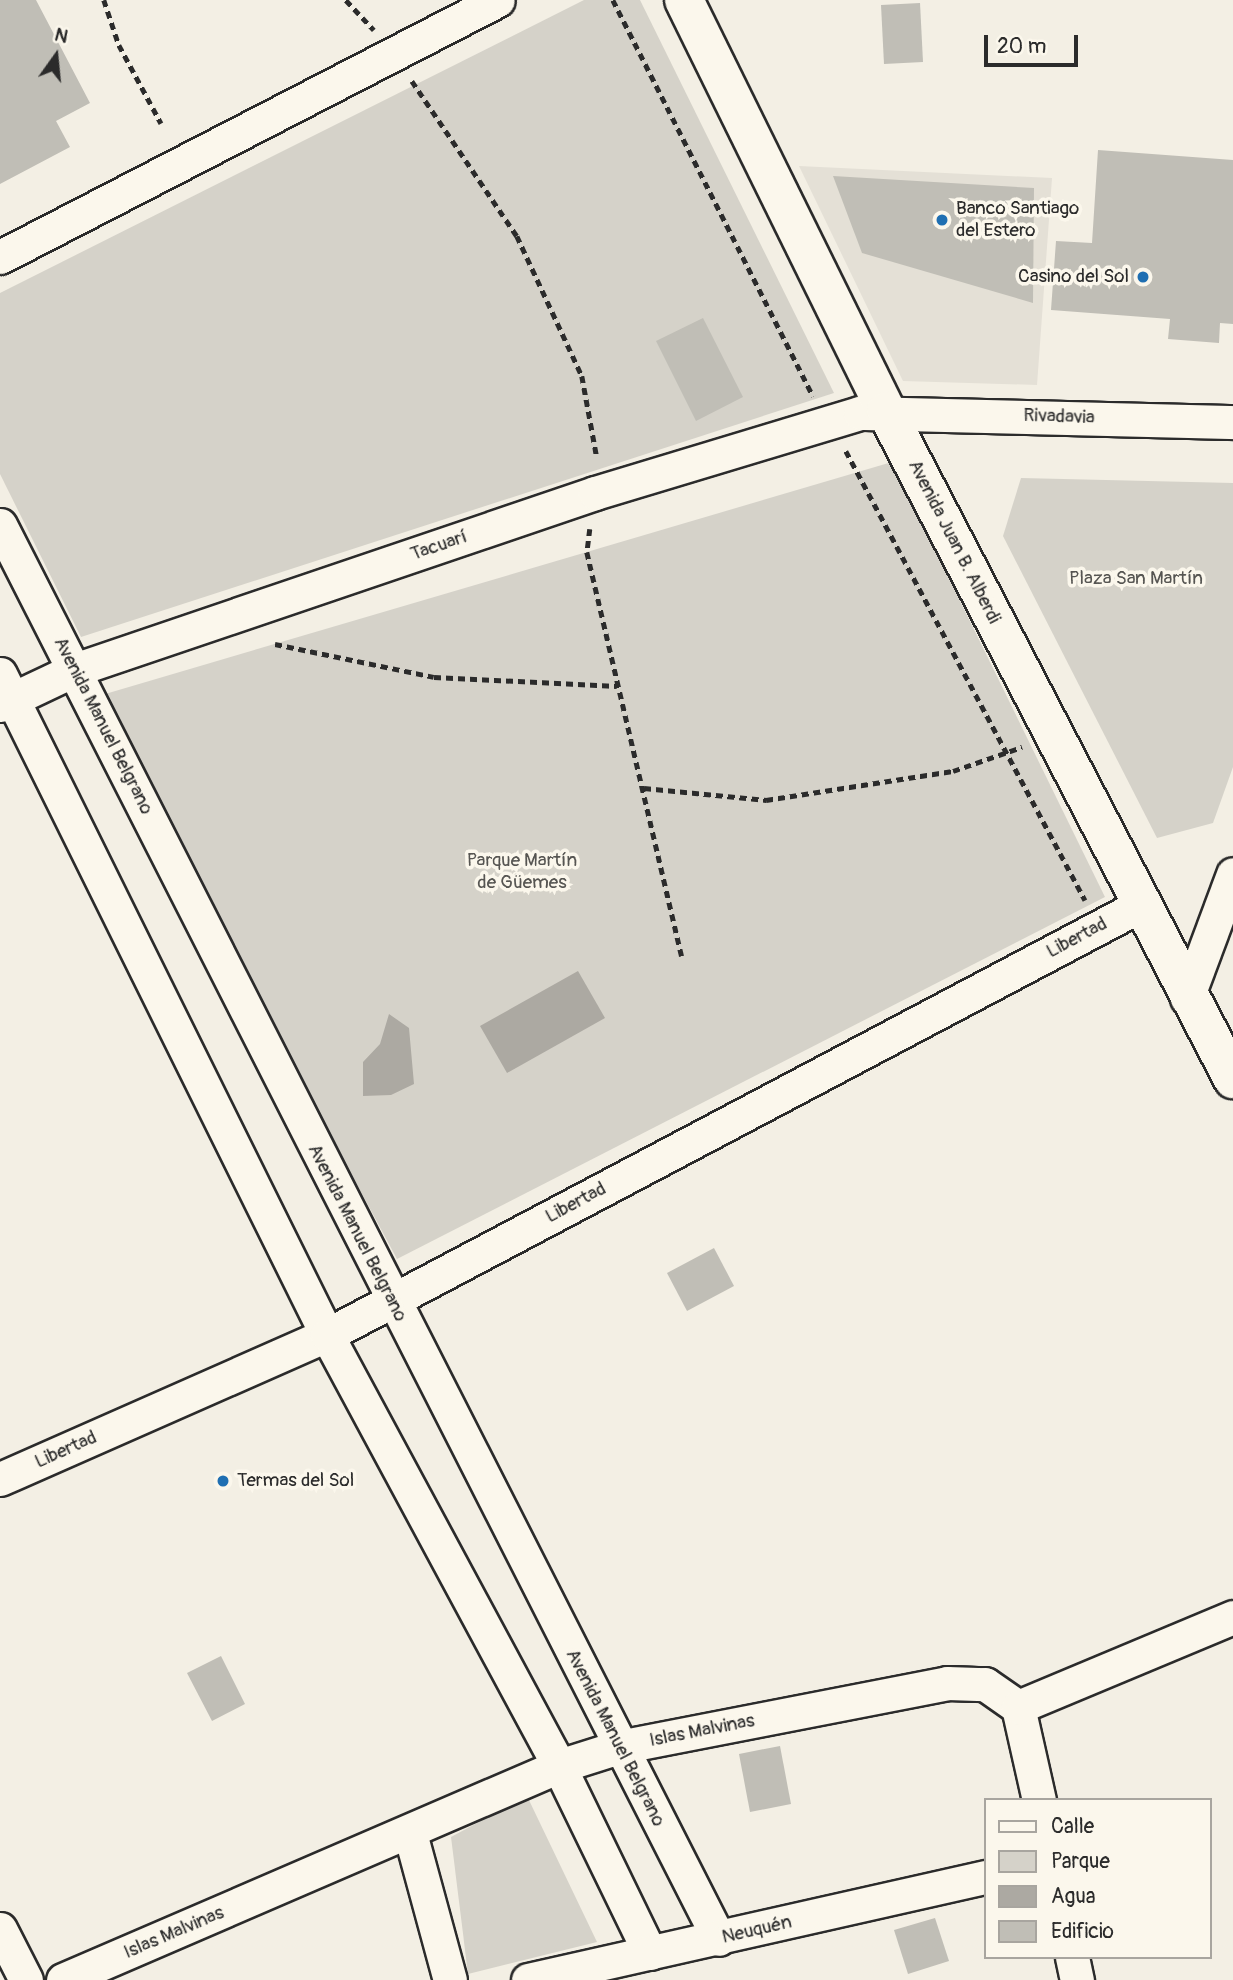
<!DOCTYPE html>
<html>
<head>
<meta charset="utf-8">
<style>
  body { margin:0 }
  #map { position:relative; width:1233px; height:1980px; overflow:hidden; background:#f3efe4; font-family:Pangolin,sans-serif }
  div>[style] { position:absolute }
  [style*='--x'] { left:calc(var(--x)*1px); top:calc(var(--y)*1px); width:calc(var(--w)*1px); rotate:calc(var(--a)*1deg) }
  .built>* { inset:0; background:#e4e0d6 }
  .green>* { inset:0; background:#d5d2c9 }
  .water>* { inset:0; background:#aca9a2 }
  .building>* { inset:0; background:#c0beb6 }
  .path>* { height:4.5px; margin-top:-2.25px; transform-origin:0; background:repeating-linear-gradient(90deg,#2b2b2b 0 7px,transparent 0 12px) }
  .roads { filter:drop-shadow(2px 0 #2b2b2b) drop-shadow(-2px 0 #2b2b2b) drop-shadow(0 2px #2b2b2b) drop-shadow(0 -2px #2b2b2b) }
  .minor>* { height:33px; margin:-16.5px; padding:0 16.5px; transform-origin:16.5px; border-radius:16.5px; background:#fbf7ec }
  .trunk>* { height:38px; margin:-19px; padding:0 19px; transform-origin:19px; border-radius:19px; background:#fbf7ec }
  .dots>* { width:19px; height:19px; translate:-50% -50%; box-sizing:border-box; border:4px solid #fbf7ec; border-radius:50% }
  span { translate:-50% -50%; white-space:nowrap; text-align:center; line-height:1.15; -webkit-text-stroke:7px #fbf7ec; paint-order:stroke }
  .poi-label { font-size:19px; color:#2b2b2b }
  .left { translate:0 -50%; text-align:left }
  .right { translate:-100% -50%; text-align:right }
  .street-label { font-size:19px; color:#2b2b2b }
  .park-label { font-size:19px; color:#565552 }
  .legend { position:absolute; left:984px; top:1798px; width:228px; height:161px; box-sizing:border-box; background:#fbf7ec; border:2px solid #a8a59f; margin:0; padding:9px 12px; list-style:none; font-size:21px; color:#2b2b2b }
  .legend li { display:flex; align-items:center; gap:14px; height:35px }
  .legend b { width:35px; border:2px solid #a8a59f }
  .north { position:absolute; left:21px; top:21px; width:70px; height:70px; -webkit-text-stroke:5px #fbf7ec; paint-order:stroke; rotate:15deg; font-size:19px; font-weight:700; line-height:28px; text-align:center; color:#2b2b2b }
  .north::after { content:''; display:block; margin:auto; width:24px; height:32px; background:#2b2b2b; clip-path:polygon(50% 0,100% 100%,50% 72%,0 100%) }
  .scale { position:absolute; left:984px; top:35px; width:94px; height:32px; box-sizing:border-box; border:4px solid #2b2b2b; border-top:0; padding-left:9px; font-size:21px; line-height:24px; white-space:nowrap; color:#2b2b2b; -webkit-text-stroke:5px #fbf7ec; paint-order:stroke }
</style>
</head>
<body>
<div id="map">
  <div class="built">
    <i style="clip-path:polygon(799px 166px,1052px 178px,1037px 385px,903px 381px)"></i>
  </div>
  <div class="green">
    <i style="clip-path:polygon(584px 0,640px 0,834px 393px,81px 637px,0 474px,0 293px)"></i>
    <i style="clip-path:polygon(892px 462px,1105px 897px,397px 1259px,95px 697px)"></i>
    <i style="clip-path:polygon(1021px 478px,1233px 483px,1233px 767px,1213px 823px,1157px 838px,1003px 536px)"></i>
    <i style="clip-path:polygon(527px 1796px,597px 1942px,468px 1974px,451px 1837px)"></i>
  </div>
  <div class="water">
    <i style="clip-path:polygon(578px 971px,605px 1018px,507px 1073px,480px 1026px)"></i>
    <i style="clip-path:polygon(389px 1014px,409px 1028px,414px 1084px,391px 1095px,363px 1096px,363px 1062px,380px 1044px)"></i>
  </div>
  <div class="building">
    <i style="clip-path:polygon(0 0,36px 0,90px 103px,56px 121px,70px 147px,0 184px)"></i>
    <i style="clip-path:polygon(920px 3px,923px 62px,884px 64px,881px 5px)"></i>
    <i style="clip-path:polygon(1098px 150px,1233px 160px,1233px 324px,1220px 323px,1219px 343px,1168px 339px,1170px 319px,1051px 310px,1056px 241px,1092px 243px)"></i>
    <i style="clip-path:polygon(833px 176px,1034px 188px,1033px 303px,862px 253px)"></i>
    <i style="clip-path:polygon(703px 318px,743px 397px,696px 421px,656px 341px)"></i>
    <i style="clip-path:polygon(714px 1248px,734px 1286px,687px 1311px,667px 1273px)"></i>
    <i style="clip-path:polygon(221px 1656px,245px 1704px,212px 1721px,187px 1673px)"></i>
    <i style="clip-path:polygon(780px 1746px,791px 1804px,750px 1812px,739px 1754px)"></i>
    <i style="clip-path:polygon(935px 1918px,949px 1961px,908px 1974px,894px 1930px)"></i>
  </div>
  <div class="path">
    <i style="--x:104;--y:0;--w:47;--a:71.6"></i>
    <i style="--x:119;--y:45;--w:89;--a:61.7"></i>
    <i style="--x:346;--y:0;--w:41;--a:47"></i>
    <i style="--x:613;--y:0;--w:444;--a:63.2"></i>
    <i style="--x:412;--y:81;--w:187;--a:55.9"></i>
    <i style="--x:517;--y:236;--w:154;--a:65.1"></i>
    <i style="--x:582;--y:376;--w:83;--a:79.6"></i>
    <i style="--x:846;--y:451;--w:509;--a:61.97"></i>
    <i style="--x:590;--y:529;--w:23;--a:97"></i>
    <i style="--x:587;--y:552;--w:415;--a:76.8"></i>
    <i style="--x:275;--y:644;--w:162;--a:11.7"></i>
    <i style="--x:434;--y:677;--w:183;--a:2.8"></i>
    <i style="--x:644;--y:788;--w:123;--a:5.6"></i>
    <i style="--x:766;--y:800;--w:189;--a:-8.8"></i>
    <i style="--x:953;--y:771;--w:73;--a:-19.2"></i>
  </div>
  <div class="roads">
    <div class="minor">
      <i style="--x:0;--y:257;--w:560;--a:-27.3"></i>
      <i style="--x:0;--y:525;--w:1586;--a:63.05"></i>
      <i style="--x:0;--y:674;--w:737;--a:63.68"></i>
      <i style="--x:327;--y:1335;--w:489;--a:61.7"></i>
      <i style="--x:559;--y:1766;--w:208;--a:64.1"></i>
      <i style="--x:0;--y:705;--w:82;--a:-25.3"></i>
      <i style="--x:74;--y:670;--w:550;--a:-18.76"></i>
      <i style="--x:595;--y:493;--w:277;--a:-16.8"></i>
      <i style="--x:860;--y:413;--w:373;--a:1.4"></i>
      <i style="--x:1187;--y:998;--w:132;--a:-69.6"></i>
      <i style="--x:0;--y:1479;--w:357;--a:-23.8"></i>
      <i style="--x:327;--y:1335;--w:921;--a:-27.85"></i>
      <i style="--x:1018;--y:1707;--w:95;--a:77.3"></i>
      <i style="--x:410;--y:1833;--w:152;--a:74.8"></i>
      <i style="--x:0;--y:1929;--w:57;--a:63"></i>
      <i style="--x:1072;--y:1957;--w:24;--a:78"></i>
      <i style="--x:63;--y:1980;--w:540;--a:-23.34"></i>
      <i style="--x:559;--y:1766;--w:63;--a:-17.6"></i>
      <i style="--x:619;--y:1747;--w:334;--a:-11"></i>
      <i style="--x:947;--y:1683;--w:38;--a:2"></i>
      <i style="--x:985;--y:1684;--w:40;--a:34.9"></i>
      <i style="--x:1018;--y:1707;--w:233;--a:-22.7"></i>
      <i style="--x:528;--y:1980;--w:469;--a:-12.7"></i>
    </div>
    <div class="trunk">
      <i style="--x:684;--y:0;--w:458;--a:63.8"></i>
      <i style="--x:886;--y:411;--w:753;--a:62.55"></i>
    </div>
  </div>
  <div class="dots">
    <i style="left:942px;top:220px;background:#1f6fb2"></i>
    <i style="left:1143px;top:277px;background:#1f6fb2"></i>
    <i style="left:223px;top:1481px;background:#1f6fb2"></i>
  </div>
  <div class="poi-label">
    <span class="left" style="left:956px;top:220px">Banco Santiago<br>del Estero</span>
    <span class="right" style="left:1129px;top:277px">Casino del Sol</span>
    <span class="left" style="left:237px;top:1481px">Termas del Sol</span>
  </div>
  <div class="street-label">
    <span style="left:1059px;top:417px;rotate:2deg">Rivadavia</span>
    <span style="left:954px;top:542px;rotate:63deg">Avenida Juan B. Alberdi</span>
    <span style="left:439px;top:546px;rotate:-19deg">Tacuarí</span>
    <span style="left:103px;top:726px;rotate:63deg">Avenida Manuel Belgrano</span>
    <span style="left:1077px;top:938px;rotate:-28deg">Libertad</span>
    <span style="left:576px;top:1203px;rotate:-28deg">Libertad</span>
    <span style="left:357px;top:1233px;rotate:63deg">Avenida Manuel Belgrano</span>
    <span style="left:66px;top:1450px;rotate:-24deg">Libertad</span>
    <span style="left:702px;top:1731px;rotate:-11deg">Islas Malvinas</span>
    <span style="left:615px;top:1738px;rotate:63deg">Avenida Manuel Belgrano</span>
    <span style="left:757px;top:1930px;rotate:-13deg">Neuquén</span>
    <span style="left:174px;top:1933px;rotate:-23deg">Islas Malvinas</span>
  </div>
  <div class="park-label">
    <span style="left:1136px;top:579px">Plaza San Martín</span>
    <span style="left:522px;top:872px">Parque Martín<br>de Güemes</span>
  </div>
  <ul class="legend">
  <li><b style="height:9px;background:#fbf7ec"></b>Calle</li>
  <li><b style="height:19px;background:#d5d2c9"></b>Parque</li>
  <li><b style="height:19px;background:#aca9a2"></b>Agua</li>
  <li><b style="height:19px;background:#c0beb6"></b>Edificio</li>
  </ul>
  <div class="north">N</div>
  <div class="scale">20 m</div>
</div>
</body>
</html>
